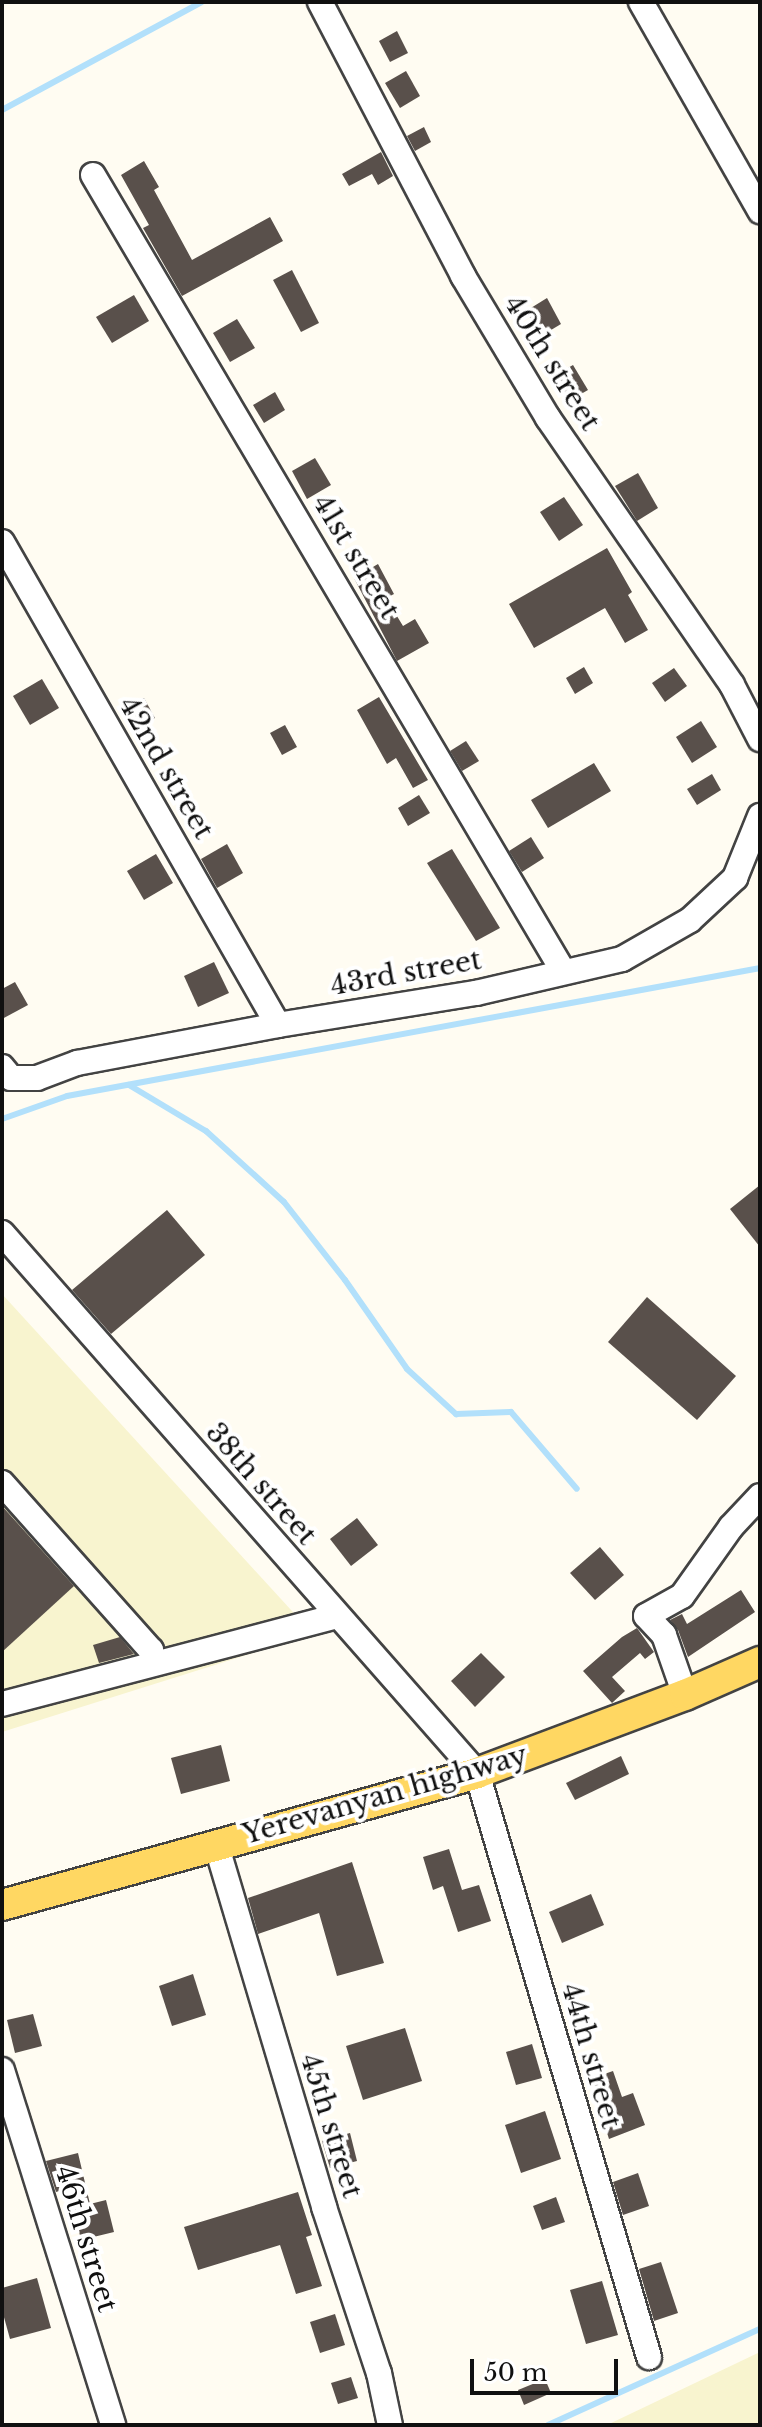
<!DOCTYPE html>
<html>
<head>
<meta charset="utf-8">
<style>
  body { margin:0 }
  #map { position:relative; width:762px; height:2427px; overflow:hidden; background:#fffcf2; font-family:"Libre Baskerville",serif }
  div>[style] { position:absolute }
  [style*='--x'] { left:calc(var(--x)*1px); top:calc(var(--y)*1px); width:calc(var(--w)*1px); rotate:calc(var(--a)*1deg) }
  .farmland>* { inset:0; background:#f8f4cf }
  .stream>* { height:6px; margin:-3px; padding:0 3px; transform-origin:3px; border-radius:3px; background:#b2e0fb }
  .building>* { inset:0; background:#59504b }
  .roads { filter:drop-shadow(2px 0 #434343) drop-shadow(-2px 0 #434343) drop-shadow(0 2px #434343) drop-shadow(0 -2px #434343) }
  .minor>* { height:24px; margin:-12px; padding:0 12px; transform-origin:12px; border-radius:12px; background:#fff }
  .major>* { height:30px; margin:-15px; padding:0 15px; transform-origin:15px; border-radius:15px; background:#ffd762 }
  span { translate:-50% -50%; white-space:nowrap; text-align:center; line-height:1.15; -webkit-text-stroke:8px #fff; paint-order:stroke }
  .street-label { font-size:28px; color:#101010 }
  .frame { position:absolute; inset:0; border:4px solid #101010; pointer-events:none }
  .scale { position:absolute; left:470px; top:2359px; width:148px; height:36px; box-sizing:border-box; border:4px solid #101010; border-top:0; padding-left:10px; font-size:24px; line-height:28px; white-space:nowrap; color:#101010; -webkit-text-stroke:6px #fff; paint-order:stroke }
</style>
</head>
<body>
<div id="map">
  <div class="farmland">
    <i style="clip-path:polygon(2px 1294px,313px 1634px,2px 1732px)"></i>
    <i style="clip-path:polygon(760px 2352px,760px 2425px,607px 2425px)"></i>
  </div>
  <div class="stream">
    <i style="--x:2;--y:110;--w:227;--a:-28.4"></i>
    <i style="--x:129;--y:1085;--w:90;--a:30.9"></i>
    <i style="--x:206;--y:1131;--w:105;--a:42.3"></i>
    <i style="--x:284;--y:1202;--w:99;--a:52"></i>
    <i style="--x:345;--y:1280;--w:108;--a:55.1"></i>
    <i style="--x:407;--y:1369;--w:67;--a:42.6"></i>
    <i style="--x:456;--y:1414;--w:55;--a:-2.1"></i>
    <i style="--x:511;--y:1412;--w:101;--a:49.4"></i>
    <i style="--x:2;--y:1119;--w:69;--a:-19.5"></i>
    <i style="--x:67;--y:1096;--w:705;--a:-10.46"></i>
    <i style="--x:548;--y:2425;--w:233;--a:-24.4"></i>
  </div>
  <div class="building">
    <i style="clip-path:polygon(397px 31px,408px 53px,390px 62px,379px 41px)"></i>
    <i style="clip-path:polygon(406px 71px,420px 96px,400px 108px,385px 83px)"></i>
    <i style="clip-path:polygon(424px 127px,431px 142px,415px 151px,407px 136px)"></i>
    <i style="clip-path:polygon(381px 152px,393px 176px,378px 185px,372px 174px,349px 186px,342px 174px)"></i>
    <i style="clip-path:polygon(144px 161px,159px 187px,154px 190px,192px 260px,270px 217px,283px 241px,182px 296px,143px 228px,149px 225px,121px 175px)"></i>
    <i style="clip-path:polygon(292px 270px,319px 323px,301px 332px,273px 280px)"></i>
    <i style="clip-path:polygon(134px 295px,149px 321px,112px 343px,96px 317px)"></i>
    <i style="clip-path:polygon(547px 298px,561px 324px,541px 336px,526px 311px)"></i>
    <i style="clip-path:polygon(237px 319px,255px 348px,230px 362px,213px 333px)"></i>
    <i style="clip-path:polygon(573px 365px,588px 390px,567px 402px,552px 377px)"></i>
    <i style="clip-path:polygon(275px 392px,285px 410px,264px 423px,253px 405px)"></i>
    <i style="clip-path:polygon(315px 458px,331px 485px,307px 499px,292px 471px)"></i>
    <i style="clip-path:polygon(638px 473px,658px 508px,637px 521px,615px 486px)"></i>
    <i style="clip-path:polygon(564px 497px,583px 525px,559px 541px,540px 512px)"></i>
    <i style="clip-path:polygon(607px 548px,632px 592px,628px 595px,648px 630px,625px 643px,605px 608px,534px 648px,509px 604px)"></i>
    <i style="clip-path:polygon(378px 564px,394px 594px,386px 598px,403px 626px,415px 619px,429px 643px,397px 661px,354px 578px)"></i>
    <i style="clip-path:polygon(584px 667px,593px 683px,575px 694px,566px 678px)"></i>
    <i style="clip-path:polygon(674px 668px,687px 686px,665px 702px,652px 683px)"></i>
    <i style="clip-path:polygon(42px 679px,59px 708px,30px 725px,13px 696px)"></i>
    <i style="clip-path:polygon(379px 697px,428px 780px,413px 788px,396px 758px,387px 764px,357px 710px)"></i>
    <i style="clip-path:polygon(144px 698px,155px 718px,141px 726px,130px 706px)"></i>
    <i style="clip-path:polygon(701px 721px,717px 747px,692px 763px,676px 737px)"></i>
    <i style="clip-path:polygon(285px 725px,297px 747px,282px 755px,270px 733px)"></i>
    <i style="clip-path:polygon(466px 741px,479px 761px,462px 771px,450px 751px)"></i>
    <i style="clip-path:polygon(594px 763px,611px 791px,548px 828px,531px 800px)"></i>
    <i style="clip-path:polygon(712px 774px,721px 790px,697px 805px,687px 789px)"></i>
    <i style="clip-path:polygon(419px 795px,430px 813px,408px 826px,398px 808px)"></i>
    <i style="clip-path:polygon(531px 837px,544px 858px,522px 872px,509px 851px)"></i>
    <i style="clip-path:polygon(227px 844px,243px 873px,217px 888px,201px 859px)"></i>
    <i style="clip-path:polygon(452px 849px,500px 928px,476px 941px,427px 863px)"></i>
    <i style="clip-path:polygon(156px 854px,173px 883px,144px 900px,127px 871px)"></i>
    <i style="clip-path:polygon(214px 962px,229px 993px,198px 1007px,184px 976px)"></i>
    <i style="clip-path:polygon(15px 982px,28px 1005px,2px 1019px,2px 989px)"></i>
    <i style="clip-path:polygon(760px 1185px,760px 1247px,730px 1209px)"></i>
    <i style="clip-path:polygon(167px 1210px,205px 1255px,111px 1334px,72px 1290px)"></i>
    <i style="clip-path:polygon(647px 1297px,736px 1376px,697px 1420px,608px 1342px)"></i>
    <i style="clip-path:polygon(2px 1506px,74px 1586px,2px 1652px)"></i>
    <i style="clip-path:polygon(357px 1518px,378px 1545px,351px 1566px,330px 1539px)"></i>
    <i style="clip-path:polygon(600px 1547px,624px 1575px,595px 1600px,570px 1573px)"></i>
    <i style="clip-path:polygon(741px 1590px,755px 1612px,688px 1657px,678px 1630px,670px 1620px,682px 1614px,687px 1624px)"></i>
    <i style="clip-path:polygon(637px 1628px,654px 1652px,645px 1659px,640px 1653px,612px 1677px,625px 1691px,612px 1703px,583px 1671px,622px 1637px)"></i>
    <i style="clip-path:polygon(120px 1637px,134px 1654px,99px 1663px,93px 1645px)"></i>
    <i style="clip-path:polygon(481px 1653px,505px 1677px,475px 1707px,451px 1681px)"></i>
    <i style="clip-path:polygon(221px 1745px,230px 1781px,181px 1794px,171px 1758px)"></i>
    <i style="clip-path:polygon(621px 1756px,629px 1774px,575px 1800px,566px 1783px)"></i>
    <i style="clip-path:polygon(449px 1849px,462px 1890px,479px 1885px,491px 1921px,458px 1932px,443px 1886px,433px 1890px,423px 1857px)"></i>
    <i style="clip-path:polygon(352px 1862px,384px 1963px,337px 1976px,319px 1913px,258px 1934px,248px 1898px)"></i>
    <i style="clip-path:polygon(591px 1894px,604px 1925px,562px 1943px,549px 1912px)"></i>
    <i style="clip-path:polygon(193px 1974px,206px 2015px,172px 2026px,159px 1986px)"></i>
    <i style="clip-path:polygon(33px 2014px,42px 2046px,15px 2053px,7px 2020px)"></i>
    <i style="clip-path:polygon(405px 2028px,422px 2081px,363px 2100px,346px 2046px)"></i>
    <i style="clip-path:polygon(532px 2044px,542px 2078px,516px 2085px,506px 2052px)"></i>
    <i style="clip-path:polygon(613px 2071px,622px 2097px,633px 2093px,645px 2125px,609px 2139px,590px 2079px)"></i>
    <i style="clip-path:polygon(545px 2111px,561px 2159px,521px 2173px,505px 2125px)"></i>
    <i style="clip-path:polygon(350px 2133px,357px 2161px,330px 2168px,322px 2141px)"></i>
    <i style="clip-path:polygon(78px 2153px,90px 2204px,106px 2200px,114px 2232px,81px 2240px,69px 2188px,56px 2192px,46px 2161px)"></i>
    <i style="clip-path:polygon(638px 2173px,649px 2206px,623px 2215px,613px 2182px)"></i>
    <i style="clip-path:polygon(298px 2192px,312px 2235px,306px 2237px,322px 2286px,296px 2294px,280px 2245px,198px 2270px,184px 2227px)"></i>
    <i style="clip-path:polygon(556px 2197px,565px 2222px,542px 2230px,533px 2206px)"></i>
    <i style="clip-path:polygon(661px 2262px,678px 2313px,654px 2321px,639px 2269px)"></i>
    <i style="clip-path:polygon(37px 2278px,51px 2328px,10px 2339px,2px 2310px,2px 2288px)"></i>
    <i style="clip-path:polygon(602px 2281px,618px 2335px,586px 2344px,570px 2290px)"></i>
    <i style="clip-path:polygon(335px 2314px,345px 2345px,320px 2353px,310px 2322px)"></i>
    <i style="clip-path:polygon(351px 2377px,358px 2398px,338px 2404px,331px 2383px)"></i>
    <i style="clip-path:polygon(545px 2379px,551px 2393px,524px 2405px,518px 2390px)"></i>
  </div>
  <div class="roads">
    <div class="minor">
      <i style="--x:320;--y:2;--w:309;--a:62.4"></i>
      <i style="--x:463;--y:276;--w:165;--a:59.1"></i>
      <i style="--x:548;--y:418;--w:324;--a:55.4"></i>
      <i style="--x:732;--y:685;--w:61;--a:62.6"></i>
      <i style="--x:641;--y:2;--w:241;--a:60.3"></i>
      <i style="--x:93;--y:175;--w:924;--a:59.44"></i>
      <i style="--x:2;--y:542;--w:556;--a:60.26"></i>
      <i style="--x:2;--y:1067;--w:14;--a:51"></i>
      <i style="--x:11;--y:1078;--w:26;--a:0"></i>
      <i style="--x:37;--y:1078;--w:43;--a:-20.6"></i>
      <i style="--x:77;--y:1063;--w:205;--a:-10.7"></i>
      <i style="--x:278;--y:1025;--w:201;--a:-9.2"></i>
      <i style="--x:476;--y:993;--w:150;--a:-13.1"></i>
      <i style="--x:622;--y:959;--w:78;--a:-29.8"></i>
      <i style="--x:690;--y:920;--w:62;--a:-43"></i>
      <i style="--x:735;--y:878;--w:67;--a:-68"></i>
      <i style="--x:2;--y:1233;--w:719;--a:48.66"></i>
      <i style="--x:477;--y:1773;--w:609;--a:73.59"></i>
      <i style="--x:2;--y:1483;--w:224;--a:48.3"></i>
      <i style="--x:151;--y:1650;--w:13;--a:81"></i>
      <i style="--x:685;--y:1695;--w:64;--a:-109.3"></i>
      <i style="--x:664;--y:1635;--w:26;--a:-133"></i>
      <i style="--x:646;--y:1616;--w:41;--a:-29.1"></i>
      <i style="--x:682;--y:1596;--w:85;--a:-54.6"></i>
      <i style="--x:731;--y:1527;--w:42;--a:-46.9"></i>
      <i style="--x:2;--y:1704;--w:347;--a:-14.7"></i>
      <i style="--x:216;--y:1844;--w:379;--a:73.4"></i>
      <i style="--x:324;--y:2207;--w:175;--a:71.7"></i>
      <i style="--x:379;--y:2373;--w:53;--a:78.1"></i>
      <i style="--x:2;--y:2070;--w:372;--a:72.6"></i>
    </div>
    <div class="major">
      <i style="--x:2;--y:1905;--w:493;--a:-15.5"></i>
      <i style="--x:477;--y:1773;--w:222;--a:-20.6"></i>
      <i style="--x:685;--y:1695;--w:82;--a:-23.7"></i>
    </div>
  </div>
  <div class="street-label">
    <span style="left:552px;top:363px;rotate:58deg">40th street</span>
    <span style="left:356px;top:557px;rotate:59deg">41st street</span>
    <span style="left:166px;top:768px;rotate:60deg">42nd street</span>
    <span style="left:406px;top:973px;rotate:-10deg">43rd street</span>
    <span style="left:261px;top:1484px;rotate:49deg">38th street</span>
    <span style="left:385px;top:1795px;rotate:-16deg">Yerevanyan highway</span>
    <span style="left:591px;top:2056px;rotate:74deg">44th street</span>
    <span style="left:331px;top:2126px;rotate:73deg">45th street</span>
    <span style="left:86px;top:2239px;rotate:73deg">46th street</span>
  </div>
  <div class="frame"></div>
  <div class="scale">50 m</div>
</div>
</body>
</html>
